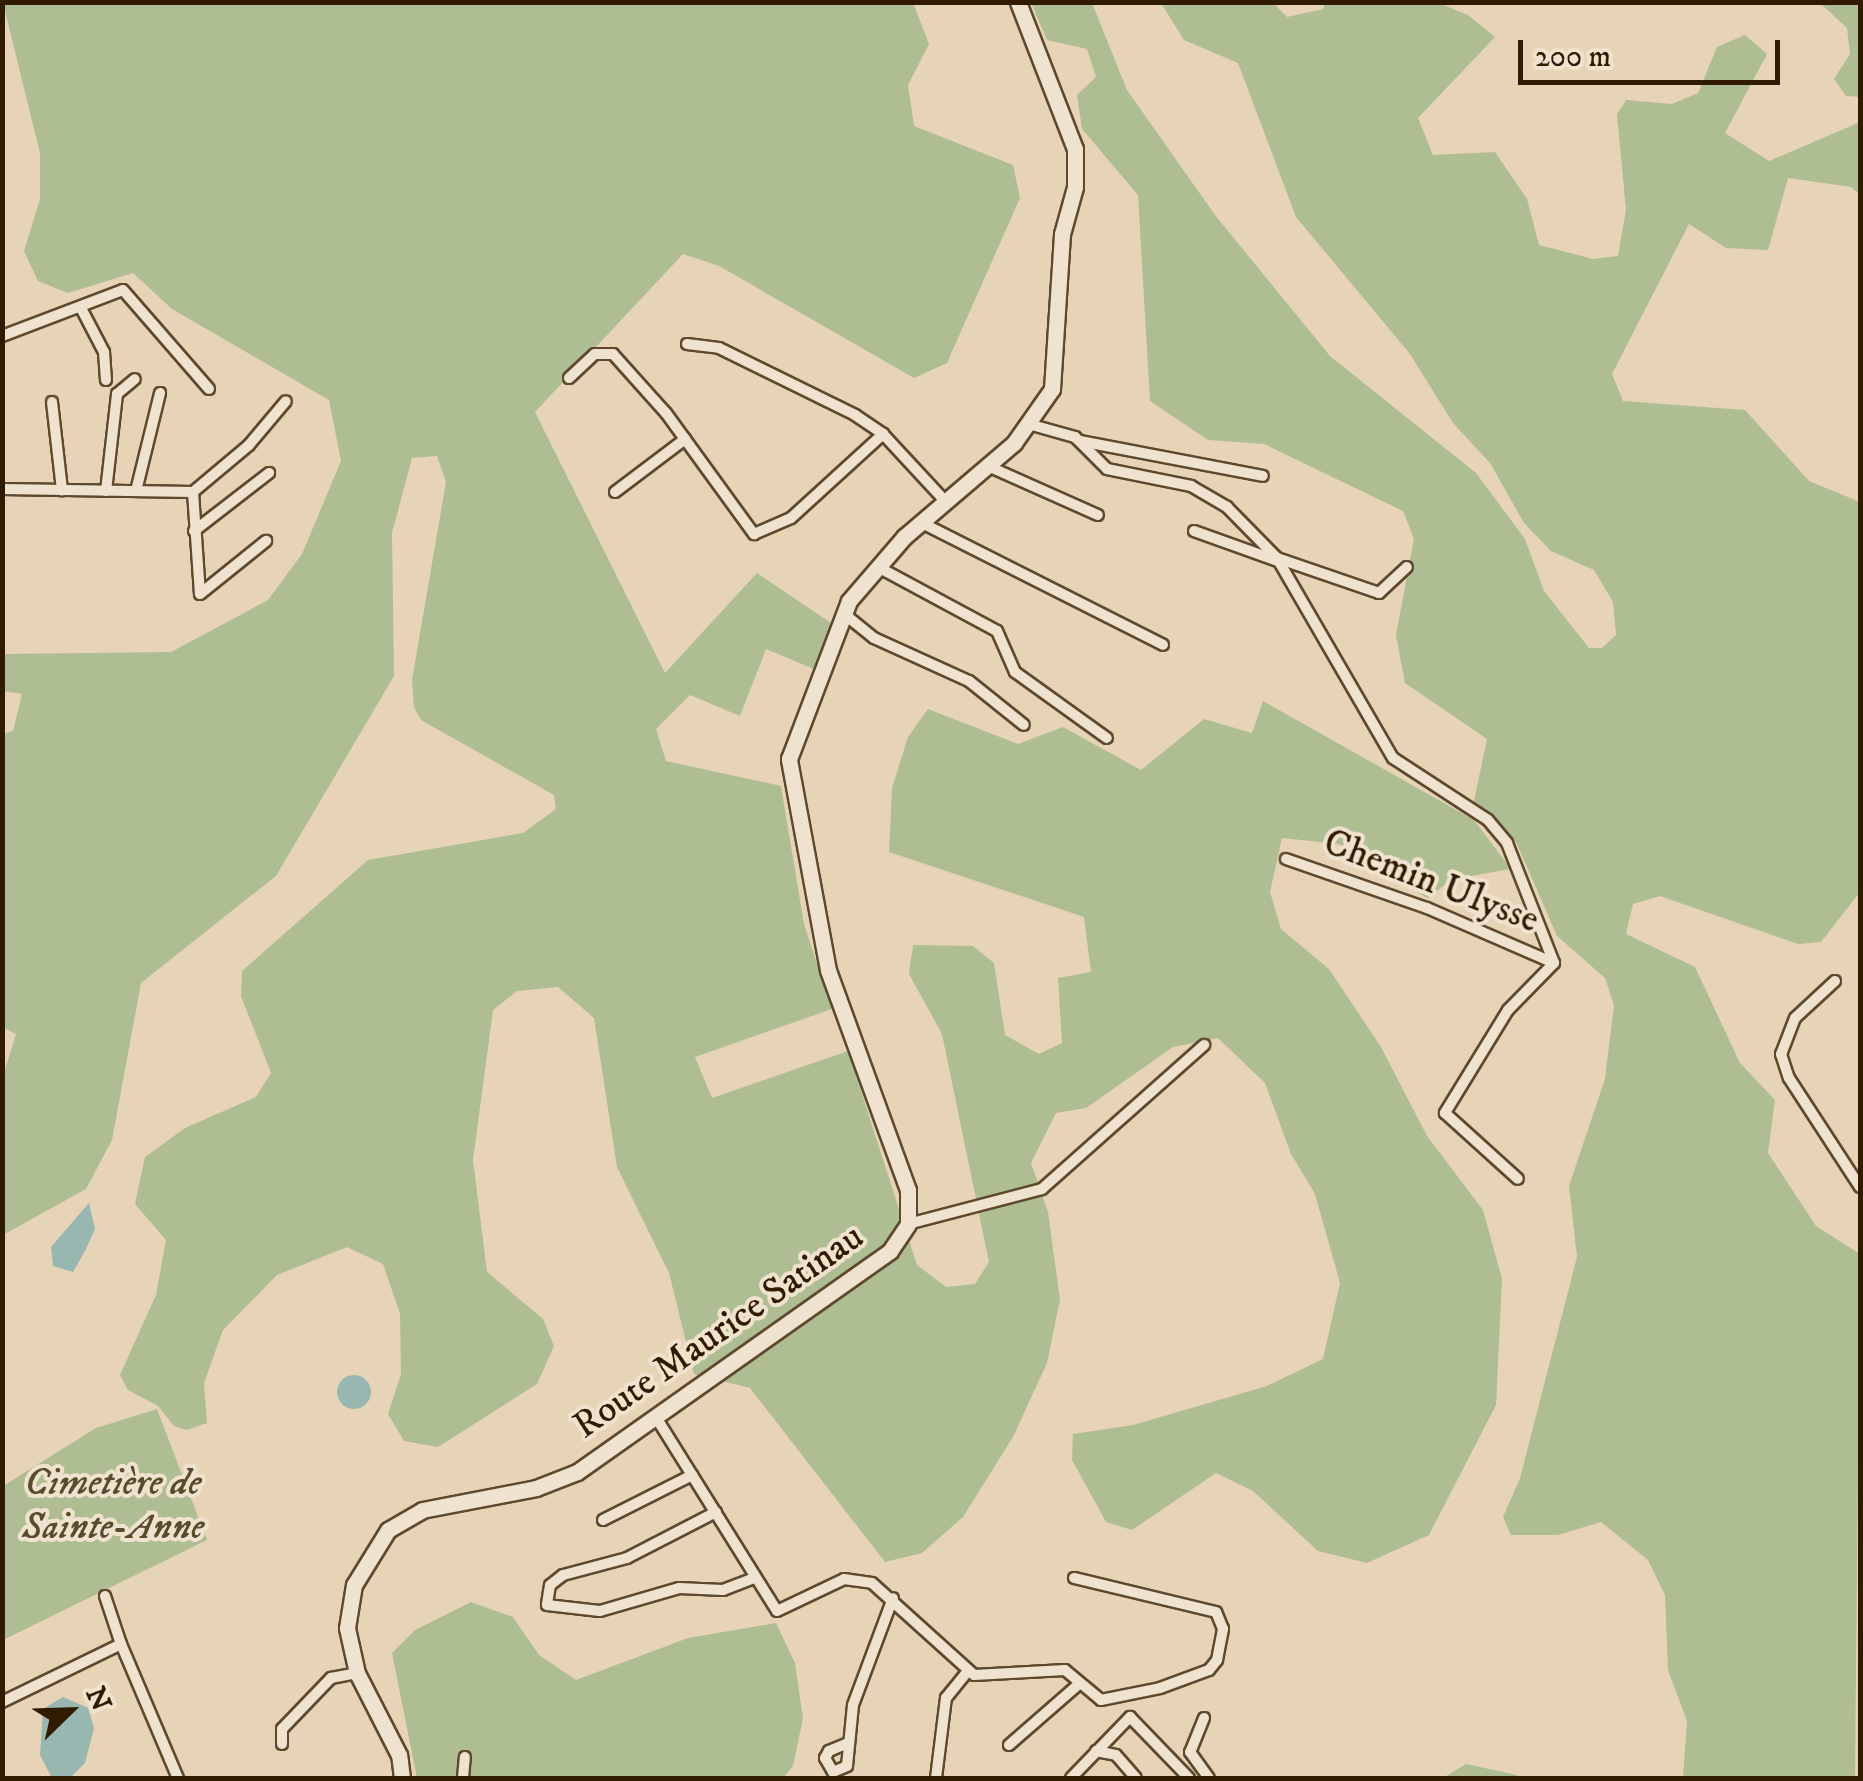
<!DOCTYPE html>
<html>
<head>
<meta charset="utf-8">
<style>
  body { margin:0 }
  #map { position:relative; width:1863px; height:1781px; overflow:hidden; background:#e7d3b5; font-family:"IM FELL DW Pica",serif }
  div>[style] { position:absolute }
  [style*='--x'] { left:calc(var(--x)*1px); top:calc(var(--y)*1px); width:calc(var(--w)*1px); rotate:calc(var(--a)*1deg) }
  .green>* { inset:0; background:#afbe92 }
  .water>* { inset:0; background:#97b7b0 }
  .round { border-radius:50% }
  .roads { filter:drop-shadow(2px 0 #5e492d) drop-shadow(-2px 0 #5e492d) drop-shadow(0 2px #5e492d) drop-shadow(0 -2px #5e492d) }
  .street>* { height:10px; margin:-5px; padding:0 5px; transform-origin:5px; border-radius:5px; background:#efe2cf }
  .secondary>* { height:15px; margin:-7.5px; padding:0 7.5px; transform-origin:7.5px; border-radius:7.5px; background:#efe2cf }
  span { translate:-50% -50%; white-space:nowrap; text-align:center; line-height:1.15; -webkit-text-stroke:8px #efe2cf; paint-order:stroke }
  .street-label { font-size:38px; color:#311b00 }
  .park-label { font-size:38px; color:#574c2c; font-style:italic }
  .frame { position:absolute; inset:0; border:5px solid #311b00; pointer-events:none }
  .north { position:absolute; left:20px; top:1661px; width:100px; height:100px; -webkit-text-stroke:8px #efe2cf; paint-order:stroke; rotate:67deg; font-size:28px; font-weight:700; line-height:40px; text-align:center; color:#311b00 }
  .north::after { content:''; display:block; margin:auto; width:35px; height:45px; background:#311b00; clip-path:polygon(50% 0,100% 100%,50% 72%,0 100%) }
  .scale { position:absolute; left:1518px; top:40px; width:262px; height:45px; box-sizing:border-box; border:5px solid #311b00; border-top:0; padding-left:12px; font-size:30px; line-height:35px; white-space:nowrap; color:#311b00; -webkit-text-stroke:8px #efe2cf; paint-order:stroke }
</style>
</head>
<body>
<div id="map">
  <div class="green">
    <i style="clip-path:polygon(1436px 2px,1468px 15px,1495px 37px,1418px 118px,1433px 155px,1495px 152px,1527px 199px,1539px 245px,1593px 259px,1618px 256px,1626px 210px,1617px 114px,1626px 100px,1672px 104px,1698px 93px,1717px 47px,1745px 35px,1767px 54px,1725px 133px,1769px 161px,1860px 122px,1860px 195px,1851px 187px,1788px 178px,1768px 250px,1726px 248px,1689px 224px,1612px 374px,1623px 401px,1745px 410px,1809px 481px,1860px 502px,1860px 892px,1821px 942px,1798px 944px,1660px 896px,1633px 904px,1626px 934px,1695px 967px,1740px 1063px,1775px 1100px,1768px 1153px,1816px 1226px,1860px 1254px,1855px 1778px,1683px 1778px,1687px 1721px,1668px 1670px,1665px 1595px,1648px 1560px,1601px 1522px,1558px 1535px,1511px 1535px,1503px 1517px,1520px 1478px,1577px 1257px,1569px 1186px,1605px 1079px,1614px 1005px,1605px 978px,1557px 936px,1517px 844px,1474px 801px,1487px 739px,1405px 683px,1396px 635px,1414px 539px,1403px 511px,1264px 444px,1208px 440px,1150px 401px,1138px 195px,1082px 129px,1077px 95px,1096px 77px,1087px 49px,1047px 40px,1031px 3px,1092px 3px,1127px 90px,1215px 215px,1330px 356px,1476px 473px,1525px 539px,1544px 591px,1589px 648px,1602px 648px,1616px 635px,1613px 602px,1594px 570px,1551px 551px,1524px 523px,1490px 463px,1453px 423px,1410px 354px,1296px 217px,1238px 63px,1184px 40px,1161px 3px,1273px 3px,1287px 17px,1323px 9px,1325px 3px)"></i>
    <i style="clip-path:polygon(3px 3px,913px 3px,929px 44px,908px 85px,914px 126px,1013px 165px,1020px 198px,947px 363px,914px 378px,719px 266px,683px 254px,535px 412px,665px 673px,757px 573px,831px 623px,816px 670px,766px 649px,740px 716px,690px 695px,656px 729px,666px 761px,781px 786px,804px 924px,832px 1009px,695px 1057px,712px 1098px,848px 1051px,917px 1265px,946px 1287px,975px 1284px,989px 1262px,942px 1034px,909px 974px,913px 945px,973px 946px,994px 963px,1005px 1035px,1039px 1054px,1062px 1043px,1058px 978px,1091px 972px,1084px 917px,889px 852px,892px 788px,908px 737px,928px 709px,1018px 744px,1063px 727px,1141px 770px,1204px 719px,1252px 733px,1263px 701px,1474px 820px,1511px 869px,1453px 879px,1427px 898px,1339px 844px,1282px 838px,1270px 892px,1281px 929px,1329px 969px,1381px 1047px,1427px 1136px,1483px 1210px,1502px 1279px,1496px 1405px,1429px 1535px,1367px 1563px,1318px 1551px,1253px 1491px,1216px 1473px,1132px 1530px,1106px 1522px,1072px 1460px,1073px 1434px,1133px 1425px,1267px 1386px,1323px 1359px,1340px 1283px,1315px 1194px,1291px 1154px,1265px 1083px,1218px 1038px,1173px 1047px,1086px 1108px,1056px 1113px,1031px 1163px,1048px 1212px,1060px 1300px,1047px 1363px,1013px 1437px,963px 1517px,922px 1553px,885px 1562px,750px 1388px,694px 1374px,669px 1273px,617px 1167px,594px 1018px,558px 987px,517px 991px,493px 1010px,473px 1160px,487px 1272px,543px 1319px,554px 1346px,537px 1384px,438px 1447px,404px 1441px,388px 1414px,401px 1374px,400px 1314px,383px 1264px,347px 1247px,277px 1275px,223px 1330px,204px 1383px,207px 1423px,187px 1430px,174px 1426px,158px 1406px,128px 1390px,120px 1375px,156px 1295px,166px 1240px,135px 1204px,145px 1157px,185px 1128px,256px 1097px,271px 1073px,241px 996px,242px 971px,368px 860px,523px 833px,556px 809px,554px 795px,421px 720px,414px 707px,412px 680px,446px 482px,437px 456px,412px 458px,392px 533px,394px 676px,276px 876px,141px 983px,112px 1140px,86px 1189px,3px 1235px,3px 1076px,16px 1034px,2px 1027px,2px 734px,13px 731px,22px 694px,3px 691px,3px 654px,171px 652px,268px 600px,302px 554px,341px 461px,329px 400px,172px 309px,133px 273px,68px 293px,38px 281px,24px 251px,40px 199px,40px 153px)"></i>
    <i style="clip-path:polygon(1820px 3px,1860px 3px,1860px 97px,1846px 96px,1834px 79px,1850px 54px,1847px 28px)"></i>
    <i style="clip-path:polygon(157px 1409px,207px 1540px,3px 1640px,3px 1486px,96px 1428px)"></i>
    <i style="clip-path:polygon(471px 1602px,513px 1617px,539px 1655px,576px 1680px,688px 1638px,776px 1623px,795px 1663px,803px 1718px,793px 1766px,783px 1778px,417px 1778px,392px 1653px,415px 1630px)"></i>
    <i style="clip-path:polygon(1466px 1764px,1517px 1775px,1520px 1778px,1443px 1778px)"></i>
  </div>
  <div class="water">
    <i style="clip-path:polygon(89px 1203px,95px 1229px,85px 1251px,73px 1272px,53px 1266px,51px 1247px)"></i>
    <i class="round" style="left:337px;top:1375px;width:34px;height:34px"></i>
    <i style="clip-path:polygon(63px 1697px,88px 1708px,94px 1728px,85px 1763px,70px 1778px,52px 1778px,40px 1755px,43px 1709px)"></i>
  </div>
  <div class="roads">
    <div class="street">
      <i style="--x:81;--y:308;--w:50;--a:62.4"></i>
      <i style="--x:104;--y:352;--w:28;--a:86"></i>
      <i style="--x:2;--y:336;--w:129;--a:-20.8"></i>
      <i style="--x:123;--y:290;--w:131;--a:49"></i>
      <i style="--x:687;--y:344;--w:32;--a:7"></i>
      <i style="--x:719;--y:348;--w:152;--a:26.2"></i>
      <i style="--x:855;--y:415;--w:34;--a:34"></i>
      <i style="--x:883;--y:434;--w:94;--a:47.2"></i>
      <i style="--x:569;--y:378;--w:35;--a:-43"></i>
      <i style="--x:595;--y:354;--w:18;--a:0"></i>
      <i style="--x:613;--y:354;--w:79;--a:48.1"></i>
      <i style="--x:666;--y:413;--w:150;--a:54"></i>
      <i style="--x:754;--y:534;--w:40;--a:-23.4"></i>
      <i style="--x:791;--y:518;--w:125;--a:-42.4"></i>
      <i style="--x:52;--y:402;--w:89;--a:83.5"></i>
      <i style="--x:1032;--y:425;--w:45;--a:15.6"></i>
      <i style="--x:1075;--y:437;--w:45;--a:45"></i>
      <i style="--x:1107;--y:469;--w:86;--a:11.4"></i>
      <i style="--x:1191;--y:486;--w:42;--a:30.3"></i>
      <i style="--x:1227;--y:507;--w:71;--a:45.6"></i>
      <i style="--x:1277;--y:558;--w:231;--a:59.9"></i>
      <i style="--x:1393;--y:758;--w:113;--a:33.1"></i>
      <i style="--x:1488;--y:820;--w:30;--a:50"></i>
      <i style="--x:1507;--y:843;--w:129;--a:68.6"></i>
      <i style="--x:1554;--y:963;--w:66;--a:134.4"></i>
      <i style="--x:1508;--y:1010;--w:121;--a:121.5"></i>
      <i style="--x:1445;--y:1113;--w:98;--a:42.1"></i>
      <i style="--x:1080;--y:441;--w:186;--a:10.8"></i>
      <i style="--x:990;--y:467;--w:118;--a:24"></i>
      <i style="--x:2;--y:489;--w:191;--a:0.9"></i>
      <i style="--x:193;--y:492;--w:73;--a:-40"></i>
      <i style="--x:249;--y:445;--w:57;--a:-49.9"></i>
      <i style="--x:106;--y:491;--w:98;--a:-83.5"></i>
      <i style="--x:117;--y:394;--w:23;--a:-40"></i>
      <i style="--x:136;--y:491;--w:101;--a:-76.2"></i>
      <i style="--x:193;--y:492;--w:102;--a:86.1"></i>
      <i style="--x:200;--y:594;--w:85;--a:-38.8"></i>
      <i style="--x:615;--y:492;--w:88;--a:-37.1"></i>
      <i style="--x:922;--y:523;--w:270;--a:26.8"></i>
      <i style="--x:194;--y:531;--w:95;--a:-37.7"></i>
      <i style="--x:1194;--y:531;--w:89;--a:19.7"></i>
      <i style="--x:1277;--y:558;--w:108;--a:18.9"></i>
      <i style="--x:1379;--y:593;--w:38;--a:-43"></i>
      <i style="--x:878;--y:567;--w:135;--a:28.3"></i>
      <i style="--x:997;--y:631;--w:45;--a:66.3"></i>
      <i style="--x:1015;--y:672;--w:113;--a:35.7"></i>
      <i style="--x:843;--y:613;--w:40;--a:39"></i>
      <i style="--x:874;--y:638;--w:104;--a:24.4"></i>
      <i style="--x:969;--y:681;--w:70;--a:38.7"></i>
      <i style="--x:1286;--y:859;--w:149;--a:19.2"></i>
      <i style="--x:1427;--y:908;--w:138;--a:23.4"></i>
      <i style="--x:1835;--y:981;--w:54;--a:137.2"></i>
      <i style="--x:1795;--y:1018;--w:39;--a:111"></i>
      <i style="--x:1781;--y:1054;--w:25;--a:72"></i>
      <i style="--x:1789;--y:1078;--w:130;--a:56.9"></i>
      <i style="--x:908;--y:1224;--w:138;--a:-14.6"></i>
      <i style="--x:1042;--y:1189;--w:217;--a:-41.6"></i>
      <i style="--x:657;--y:1419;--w:226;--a:58"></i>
      <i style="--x:777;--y:1611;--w:74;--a:-25.5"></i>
      <i style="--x:844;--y:1579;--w:28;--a:8"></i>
      <i style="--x:872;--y:1583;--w:137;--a:42"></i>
      <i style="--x:974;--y:1675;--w:91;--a:-3.1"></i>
      <i style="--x:1065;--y:1670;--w:47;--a:39.8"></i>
      <i style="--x:1101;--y:1700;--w:60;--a:-11.5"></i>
      <i style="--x:1160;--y:1688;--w:52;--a:-20.2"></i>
      <i style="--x:1209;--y:1670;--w:13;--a:-51"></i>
      <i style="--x:1217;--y:1660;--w:32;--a:-79"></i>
      <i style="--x:1223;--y:1629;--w:18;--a:-112"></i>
      <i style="--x:1216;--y:1612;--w:146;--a:-166.5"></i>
      <i style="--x:716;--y:1512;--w:100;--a:152.7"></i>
      <i style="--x:627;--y:1558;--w:66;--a:165.1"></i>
      <i style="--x:563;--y:1575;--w:16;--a:142"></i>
      <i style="--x:550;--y:1585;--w:20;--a:99"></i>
      <i style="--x:547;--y:1605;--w:53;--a:6.5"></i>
      <i style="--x:600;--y:1611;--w:82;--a:-16.2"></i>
      <i style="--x:679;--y:1588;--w:44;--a:2.6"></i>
      <i style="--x:723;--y:1590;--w:31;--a:-21"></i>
      <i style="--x:603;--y:1520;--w:100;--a:-26.8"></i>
      <i style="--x:105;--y:1596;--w:51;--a:71.6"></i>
      <i style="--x:2;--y:1702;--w:132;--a:-26"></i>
      <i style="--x:121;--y:1644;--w:146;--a:67"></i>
      <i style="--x:1204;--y:1718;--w:37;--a:112"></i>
      <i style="--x:1190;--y:1752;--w:32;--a:54"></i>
      <i style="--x:848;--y:1743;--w:21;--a:157"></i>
      <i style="--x:829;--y:1751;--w:8;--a:120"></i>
      <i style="--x:825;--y:1758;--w:16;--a:60"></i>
      <i style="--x:833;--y:1772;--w:15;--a:-23"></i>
      <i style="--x:847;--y:1766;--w:61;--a:-84.4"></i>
      <i style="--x:853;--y:1705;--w:114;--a:-69.5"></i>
      <i style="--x:282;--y:1744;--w:15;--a:-90"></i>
      <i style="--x:282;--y:1729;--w:71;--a:-46.1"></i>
      <i style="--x:331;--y:1678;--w:26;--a:-11"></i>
      <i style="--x:1009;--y:1745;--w:94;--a:-41.1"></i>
      <i style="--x:1096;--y:1751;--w:20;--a:11"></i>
      <i style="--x:1116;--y:1755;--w:30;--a:49"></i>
      <i style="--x:463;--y:1778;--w:21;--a:-85"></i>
      <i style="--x:936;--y:1778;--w:81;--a:-82.9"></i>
      <i style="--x:946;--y:1698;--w:35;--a:-51"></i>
      <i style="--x:1071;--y:1778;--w:85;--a:-46"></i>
      <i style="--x:1130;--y:1717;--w:85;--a:46"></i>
    </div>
    <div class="secondary">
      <i style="--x:402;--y:1778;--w:23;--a:-97"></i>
      <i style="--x:399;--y:1755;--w:92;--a:-117.1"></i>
      <i style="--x:357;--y:1673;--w:46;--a:-102.5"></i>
      <i style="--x:347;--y:1628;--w:44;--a:-80.8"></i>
      <i style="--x:354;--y:1585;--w:65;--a:-58.3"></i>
      <i style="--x:388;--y:1530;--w:39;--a:-30"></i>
      <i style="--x:422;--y:1510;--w:116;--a:-10.9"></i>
      <i style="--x:536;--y:1488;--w:44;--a:-21.3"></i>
      <i style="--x:577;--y:1472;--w:383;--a:-35.2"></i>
      <i style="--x:890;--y:1251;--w:32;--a:-56"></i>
      <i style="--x:908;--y:1224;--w:34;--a:-90"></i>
      <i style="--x:908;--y:1190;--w:234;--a:-110"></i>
      <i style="--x:828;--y:970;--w:215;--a:-100.5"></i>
      <i style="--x:789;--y:759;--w:169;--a:-69.2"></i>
      <i style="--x:849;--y:601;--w:84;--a:-49.3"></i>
      <i style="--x:904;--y:537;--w:145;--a:-40.5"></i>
      <i style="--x:1014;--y:443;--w:66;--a:-54.9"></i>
      <i style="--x:1052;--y:389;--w:155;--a:-86.3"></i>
      <i style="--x:1062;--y:234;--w:49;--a:-74.5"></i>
      <i style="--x:1075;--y:187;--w:38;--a:-90"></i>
      <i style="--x:1075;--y:149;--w:158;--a:-111.2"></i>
    </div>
  </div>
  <div class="street-label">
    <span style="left:1431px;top:882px;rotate:21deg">Chemin Ulysse</span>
    <span style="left:719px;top:1332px;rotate:-35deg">Route Maurice Satinau</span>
  </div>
  <div class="park-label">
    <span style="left:113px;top:1506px">Cimetière de<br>Sainte-Anne</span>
  </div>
  <div class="frame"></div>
  <div class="north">N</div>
  <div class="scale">200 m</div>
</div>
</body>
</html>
